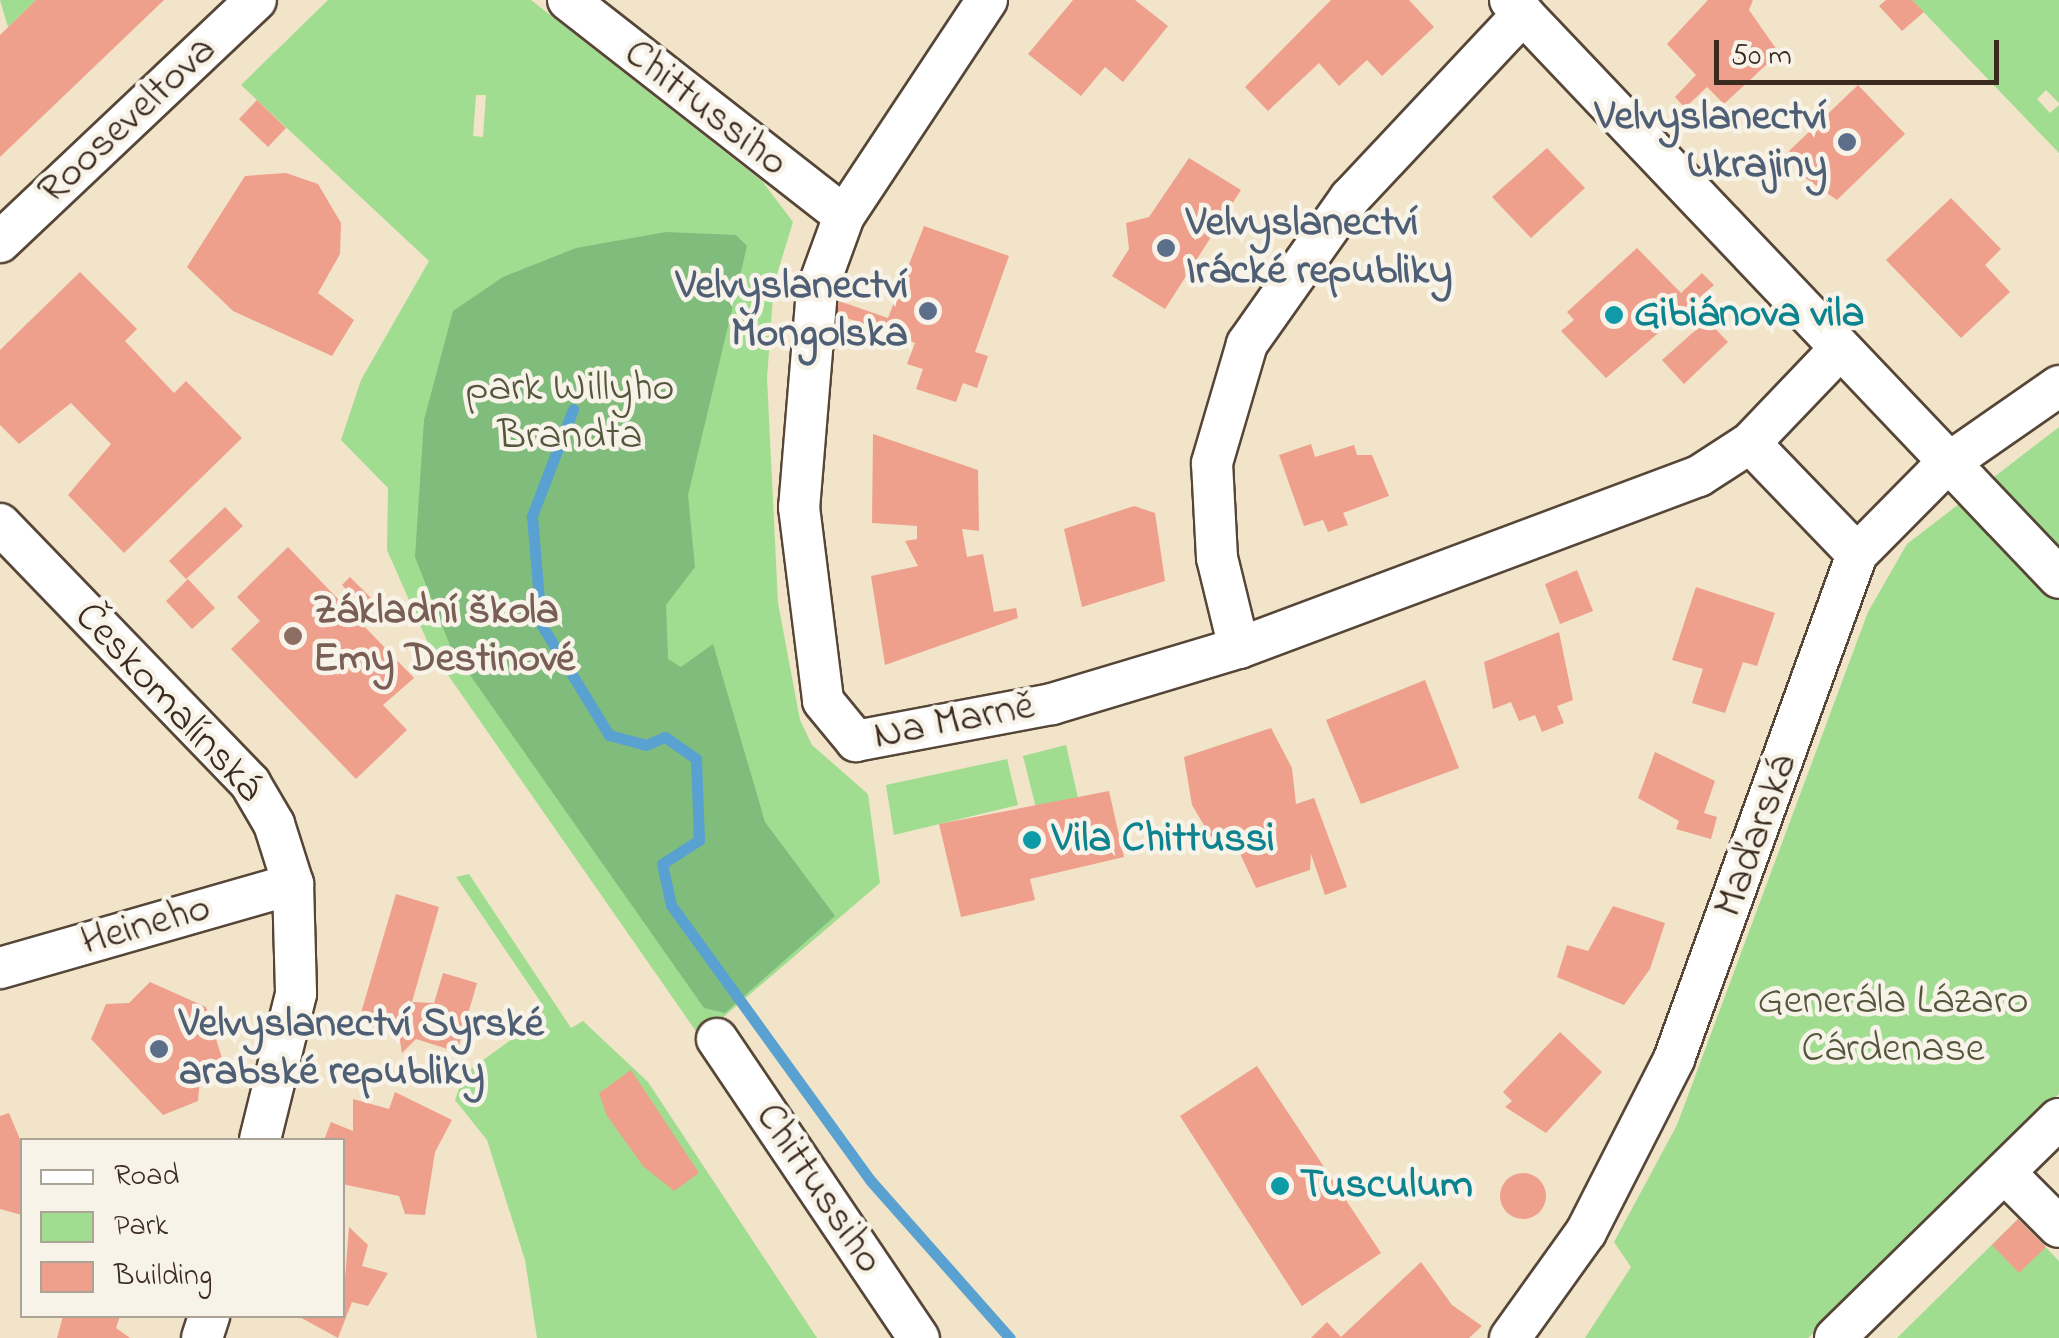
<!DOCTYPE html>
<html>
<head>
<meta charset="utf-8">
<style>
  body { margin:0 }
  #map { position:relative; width:2059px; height:1338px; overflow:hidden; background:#f1e4c9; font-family:"Indie Flower",sans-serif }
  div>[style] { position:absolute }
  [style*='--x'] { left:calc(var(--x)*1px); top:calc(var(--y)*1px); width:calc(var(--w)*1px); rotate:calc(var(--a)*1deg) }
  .green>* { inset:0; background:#a0dd91 }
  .forest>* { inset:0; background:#80bc7b }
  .stream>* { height:11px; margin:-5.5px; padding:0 5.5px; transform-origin:5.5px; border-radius:5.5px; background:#59a1d0 }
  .building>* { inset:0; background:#eea08d }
  .round { border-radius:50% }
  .roads { filter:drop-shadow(2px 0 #564638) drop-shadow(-2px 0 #564638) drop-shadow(0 2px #564638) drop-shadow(0 -2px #564638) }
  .minor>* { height:40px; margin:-20px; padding:0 20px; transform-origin:20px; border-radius:20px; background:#fff }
  .dots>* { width:28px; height:28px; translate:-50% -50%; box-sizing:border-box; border:5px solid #f7f3e8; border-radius:50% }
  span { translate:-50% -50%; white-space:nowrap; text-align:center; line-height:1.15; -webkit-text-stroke:9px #f7f3e8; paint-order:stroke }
  .street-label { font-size:42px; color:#3b2a1e }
  .service-label { font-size:42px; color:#4e5e75; font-weight:700 }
  .right { translate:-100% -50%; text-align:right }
  .left { translate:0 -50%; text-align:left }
  .culture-label { font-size:42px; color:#0d838f; font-weight:700 }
  .park-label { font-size:42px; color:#54573b }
  .education-label { font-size:42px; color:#785e54; font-weight:700 }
  .legend { position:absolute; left:20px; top:1138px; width:325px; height:180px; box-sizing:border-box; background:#f7f3e8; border:2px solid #aca397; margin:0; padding:12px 18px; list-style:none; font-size:30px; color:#3b2a1e }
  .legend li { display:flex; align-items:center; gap:20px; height:50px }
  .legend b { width:50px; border:2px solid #aca397 }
  .scale { position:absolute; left:1714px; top:40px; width:285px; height:45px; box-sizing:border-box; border:5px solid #3b2a1e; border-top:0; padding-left:12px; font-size:30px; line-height:35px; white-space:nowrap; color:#3b2a1e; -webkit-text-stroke:8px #f7f3e8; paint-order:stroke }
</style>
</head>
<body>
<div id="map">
  <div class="green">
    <i style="clip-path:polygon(0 0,36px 0,8px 27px)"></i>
    <i style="clip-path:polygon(evenodd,328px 0,531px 0,762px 181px,793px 222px,774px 284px,767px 378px,778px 603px,800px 720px,812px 745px,868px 794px,880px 883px,700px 1037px,432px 652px,387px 550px,388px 488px,341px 440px,361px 380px,429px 261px,241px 85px,328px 0,476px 95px,486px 95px,483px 137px,473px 136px,476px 95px)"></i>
    <i style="clip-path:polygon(1912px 0,2059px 0,2059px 103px,2046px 90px,2037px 99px,2050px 113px,2059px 105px,2059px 153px)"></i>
    <i style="clip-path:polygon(2059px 427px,2059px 1094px,1808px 1338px,1585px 1338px,1631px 1267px,1614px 1242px,1677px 1125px,1868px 612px,1907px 544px)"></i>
    <i style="clip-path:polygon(1066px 745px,1078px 798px,1036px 808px,1023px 756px)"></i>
    <i style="clip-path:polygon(1007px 759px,1018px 805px,894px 835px,886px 785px)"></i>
    <i style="clip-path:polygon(469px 874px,571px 1028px,583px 1021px,648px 1082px,817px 1338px,537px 1338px,525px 1260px,487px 1140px,455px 1100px,464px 1074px,527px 1028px,540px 1001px,456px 877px)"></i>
    <i style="clip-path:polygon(2018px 1219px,2059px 1261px,2059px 1338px,1897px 1338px)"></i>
  </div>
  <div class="forest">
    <i style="clip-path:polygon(666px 232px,736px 235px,747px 246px,688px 495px,695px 567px,666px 605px,668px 659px,681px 667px,713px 644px,765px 822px,835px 916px,725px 1013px,704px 1008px,451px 648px,415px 557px,424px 420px,453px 311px,503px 277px,576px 248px)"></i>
  </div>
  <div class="stream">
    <i style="--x:573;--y:409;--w:115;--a:111"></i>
    <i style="--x:532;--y:516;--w:108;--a:85.2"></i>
    <i style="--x:541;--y:624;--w:130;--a:58.5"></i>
    <i style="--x:609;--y:735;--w:38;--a:15"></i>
    <i style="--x:646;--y:745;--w:21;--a:-23"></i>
    <i style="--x:665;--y:737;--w:38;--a:35"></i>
    <i style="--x:696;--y:759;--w:81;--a:87.9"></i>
    <i style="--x:699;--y:840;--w:44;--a:147"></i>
    <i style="--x:662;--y:864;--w:42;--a:77.6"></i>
    <i style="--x:671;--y:905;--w:339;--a:54.1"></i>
    <i style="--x:870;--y:1180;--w:211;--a:48.5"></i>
  </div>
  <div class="building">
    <i style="clip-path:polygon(36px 0,164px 0,0 157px,0 35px)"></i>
    <i style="clip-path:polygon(1073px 0,1135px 0,1168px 26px,1123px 82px,1105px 67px,1081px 96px,1028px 54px)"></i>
    <i style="clip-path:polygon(1331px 0,1409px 0,1434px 27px,1382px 76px,1367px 60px,1339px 86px,1319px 63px,1268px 111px,1245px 87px)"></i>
    <i style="clip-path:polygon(1708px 0,1753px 0,1749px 10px,1779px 53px,1724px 104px,1707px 87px,1685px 108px,1675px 97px,1696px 75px,1667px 44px)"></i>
    <i style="clip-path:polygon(1886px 0,1912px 0,1924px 12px,1902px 31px,1879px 6px)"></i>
    <i style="clip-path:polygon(1858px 85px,1905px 134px,1837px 200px,1801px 175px,1807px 169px,1789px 151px)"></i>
    <i style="clip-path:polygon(257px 100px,286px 128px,268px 147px,239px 119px)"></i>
    <i style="clip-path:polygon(1547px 148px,1585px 188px,1531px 238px,1492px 197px)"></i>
    <i style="clip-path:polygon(1189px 158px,1241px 190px,1165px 309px,1112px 276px,1129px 249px,1126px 223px,1149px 217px)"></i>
    <i style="clip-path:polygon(286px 173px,318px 184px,341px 223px,340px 254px,318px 293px,354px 320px,332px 356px,233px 311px,187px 267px,245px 176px)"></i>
    <i style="clip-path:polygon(1951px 198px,2001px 249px,1985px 265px,2010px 292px,1961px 338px,1886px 260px)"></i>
    <i style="clip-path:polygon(924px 226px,1009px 256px,975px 352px,988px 356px,977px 388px,963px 383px,956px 402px,916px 389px,923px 369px,907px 364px,915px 343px,836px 314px,839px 301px,888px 318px)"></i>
    <i style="clip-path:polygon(1637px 248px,1681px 293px,1702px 273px,1714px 285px,1606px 378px,1561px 331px,1574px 320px,1567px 312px)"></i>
    <i style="clip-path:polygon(80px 272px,137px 329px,125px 341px,174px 393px,186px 381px,242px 438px,124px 553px,68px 495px,111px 444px,71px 403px,19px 444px,0 425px,0 350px)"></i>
    <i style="clip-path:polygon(1707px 320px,1728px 342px,1684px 384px,1662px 360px)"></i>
    <i style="clip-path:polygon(873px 434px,978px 470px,979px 531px,962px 529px,967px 557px,983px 554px,994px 612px,1016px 608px,1018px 618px,885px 665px,871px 576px,918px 566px,905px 541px,917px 539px,917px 526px,872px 523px)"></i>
    <i style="clip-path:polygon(1311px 444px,1315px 457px,1354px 445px,1357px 455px,1372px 455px,1389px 496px,1343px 513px,1348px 525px,1328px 532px,1323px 520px,1304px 526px,1279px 455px)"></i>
    <i style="clip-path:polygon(1134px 506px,1155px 513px,1165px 581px,1082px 607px,1064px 529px)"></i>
    <i style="clip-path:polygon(225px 507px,243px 526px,186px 579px,169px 561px)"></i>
    <i style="clip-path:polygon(288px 547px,414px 678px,383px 705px,407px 730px,356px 779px,231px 649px,260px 621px,237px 597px)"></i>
    <i style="clip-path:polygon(1577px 570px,1593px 611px,1560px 624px,1545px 584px)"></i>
    <i style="clip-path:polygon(350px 577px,378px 605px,369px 613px,342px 585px)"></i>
    <i style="clip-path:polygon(188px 579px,215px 608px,192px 629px,166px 601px)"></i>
    <i style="clip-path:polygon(1696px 587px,1775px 613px,1757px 666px,1743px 662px,1725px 713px,1692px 703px,1703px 669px,1672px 660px)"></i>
    <i style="clip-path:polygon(1559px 632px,1573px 700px,1557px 706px,1564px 723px,1542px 732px,1535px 715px,1519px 721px,1511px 702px,1493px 709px,1484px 662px)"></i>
    <i style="clip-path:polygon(1425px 680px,1459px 768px,1361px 804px,1326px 720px)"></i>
    <i style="clip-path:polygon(1271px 728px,1292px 768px,1296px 804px,1314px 798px,1347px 887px,1325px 895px,1311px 854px,1310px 870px,1256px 888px,1229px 830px,1211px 837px,1192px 805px,1184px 757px)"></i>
    <i style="clip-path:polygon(1655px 752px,1715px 781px,1704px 813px,1717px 817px,1711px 839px,1676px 829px,1679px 821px,1638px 798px)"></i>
    <i style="clip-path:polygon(1109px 791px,1124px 857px,1030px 879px,1035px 900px,961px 917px,939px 824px)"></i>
    <i style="clip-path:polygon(396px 894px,439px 907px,412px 1002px,434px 1003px,443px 973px,477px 983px,457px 1052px,416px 1039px,402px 1053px,399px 1035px,358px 1023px)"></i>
    <i style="clip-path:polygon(1613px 906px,1665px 923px,1650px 969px,1624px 1005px,1557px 977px,1567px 945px,1588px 951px)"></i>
    <i style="clip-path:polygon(150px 982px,206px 1007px,222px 1058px,200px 1078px,198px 1101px,163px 1115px,91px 1039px,106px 1004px,129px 1003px)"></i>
    <i style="clip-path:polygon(1560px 1032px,1602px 1072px,1546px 1133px,1505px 1107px,1512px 1101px,1503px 1092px)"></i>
    <i style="clip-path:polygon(1257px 1066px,1381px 1253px,1302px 1306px,1180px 1116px)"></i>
    <i style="clip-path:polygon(631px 1070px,699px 1173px,674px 1191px,643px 1166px,607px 1116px,599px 1093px)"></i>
    <i style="clip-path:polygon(395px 1092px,452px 1120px,435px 1152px,425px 1215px,405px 1214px,399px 1196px,342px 1184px,342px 1140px,324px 1140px,331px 1122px,353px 1131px,353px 1099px,389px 1109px)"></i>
    <i style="clip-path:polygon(9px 1113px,22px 1144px,22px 1215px,0 1209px,0 1116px)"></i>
    <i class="round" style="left:1500px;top:1173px;width:46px;height:46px"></i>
    <i style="clip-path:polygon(2018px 1219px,2046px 1247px,2019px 1273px,1992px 1245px)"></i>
    <i style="clip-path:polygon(349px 1227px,368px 1245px,362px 1266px,388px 1273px,368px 1306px,352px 1302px,338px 1338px,298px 1316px,342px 1316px)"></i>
    <i style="clip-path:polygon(1421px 1262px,1452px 1305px,1482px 1326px,1469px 1338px,1311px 1338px,1327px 1322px,1341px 1337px)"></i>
    <i style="clip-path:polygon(63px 1316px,120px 1316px,116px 1328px,130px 1338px,57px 1338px)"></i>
  </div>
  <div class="roads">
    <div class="minor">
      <i style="--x:568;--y:0;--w:350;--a:38"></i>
      <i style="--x:987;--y:0;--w:259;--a:123.5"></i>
      <i style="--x:844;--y:216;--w:79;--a:110"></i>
      <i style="--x:817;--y:290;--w:218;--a:94.7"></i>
      <i style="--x:799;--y:507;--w:195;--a:82.9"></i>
      <i style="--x:823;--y:701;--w:52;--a:50.5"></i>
      <i style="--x:856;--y:741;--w:199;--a:-10.7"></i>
      <i style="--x:1052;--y:704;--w:195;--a:-16.7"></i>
      <i style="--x:1239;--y:648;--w:491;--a:-20.5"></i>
      <i style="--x:1699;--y:476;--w:61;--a:-32.9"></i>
      <i style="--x:1750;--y:443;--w:124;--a:-46.3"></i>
      <i style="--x:1510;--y:0;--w:797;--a:46.47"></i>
      <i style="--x:0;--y:242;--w:352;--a:-43.4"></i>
      <i style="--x:1750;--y:443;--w:154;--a:46.1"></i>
      <i style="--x:0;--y:524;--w:360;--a:46"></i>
      <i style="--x:250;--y:783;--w:48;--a:59.7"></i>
      <i style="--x:274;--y:824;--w:63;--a:72.4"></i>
      <i style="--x:293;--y:884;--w:110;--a:88.4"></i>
      <i style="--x:296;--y:994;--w:150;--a:103.9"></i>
      <i style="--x:1239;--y:648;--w:93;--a:-103.7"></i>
      <i style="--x:1217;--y:558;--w:95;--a:-93"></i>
      <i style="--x:1212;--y:463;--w:124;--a:-73.6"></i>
      <i style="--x:1247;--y:344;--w:179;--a:-54.8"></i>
      <i style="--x:1350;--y:198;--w:253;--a:-46.8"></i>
      <i style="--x:0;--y:968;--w:305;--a:-16"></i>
      <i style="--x:717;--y:1039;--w:361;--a:56"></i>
      <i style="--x:2005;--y:1173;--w:76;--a:45"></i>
      <i style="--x:202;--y:1338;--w:23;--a:-72"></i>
      <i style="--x:1510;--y:1338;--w:130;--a:-54.4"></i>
      <i style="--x:1586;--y:1232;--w:194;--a:-63"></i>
      <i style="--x:1674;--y:1059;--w:537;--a:-70.08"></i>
      <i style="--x:1857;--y:554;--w:124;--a:-45.3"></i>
      <i style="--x:1944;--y:466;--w:140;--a:-34.8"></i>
      <i style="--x:1835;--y:1338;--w:313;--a:-44.4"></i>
    </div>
  </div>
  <div class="dots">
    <i style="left:1847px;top:142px;background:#5c6f8a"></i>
    <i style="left:1166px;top:248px;background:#5c6f8a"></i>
    <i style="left:928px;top:311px;background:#5c6f8a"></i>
    <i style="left:1614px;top:315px;background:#0f9aa8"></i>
    <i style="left:293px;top:636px;background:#8d6e63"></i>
    <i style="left:1032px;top:840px;background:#0f9aa8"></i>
    <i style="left:159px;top:1049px;background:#5c6f8a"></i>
    <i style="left:1280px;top:1186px;background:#0f9aa8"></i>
  </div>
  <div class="street-label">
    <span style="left:705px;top:109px;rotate:38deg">Chittussiho</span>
    <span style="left:128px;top:121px;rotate:-43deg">Rooseveltova</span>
    <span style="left:168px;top:703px;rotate:47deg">Českomalínská</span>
    <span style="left:954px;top:722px;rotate:-11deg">Na Marně</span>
    <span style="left:1757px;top:836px;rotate:-70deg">Maďarská</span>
    <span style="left:146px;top:926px;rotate:-16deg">Heineho</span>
    <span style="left:818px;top:1189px;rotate:56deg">Chittussiho</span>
  </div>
  <div class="service-label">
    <span class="right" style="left:1827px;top:142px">Velvyslanectví<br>Ukrajiny</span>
    <span class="left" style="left:1186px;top:248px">Velvyslanectví<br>Irácké republiky</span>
    <span class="right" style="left:908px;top:311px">Velvyslanectví<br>Mongolska</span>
    <span class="left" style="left:179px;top:1049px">Velvyslanectví Syrské<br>arabské republiky</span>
  </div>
  <div class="culture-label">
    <span class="left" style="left:1634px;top:315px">Gibiánova vila</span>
    <span class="left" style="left:1052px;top:840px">Vila Chittussi</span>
    <span class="left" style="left:1300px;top:1186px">Tusculum</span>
  </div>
  <div class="park-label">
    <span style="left:570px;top:413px">park Willyho<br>Brandta</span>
    <span style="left:1893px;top:1026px">Generála Lázaro<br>Cárdenase</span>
  </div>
  <div class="education-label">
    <span class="left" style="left:313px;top:636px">Základní škola<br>Emy Destinové</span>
  </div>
  <ul class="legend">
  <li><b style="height:12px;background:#fff"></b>Road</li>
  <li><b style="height:28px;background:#a0dd91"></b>Park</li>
  <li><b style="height:28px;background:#eea08d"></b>Building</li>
  </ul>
  <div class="scale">50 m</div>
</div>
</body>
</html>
